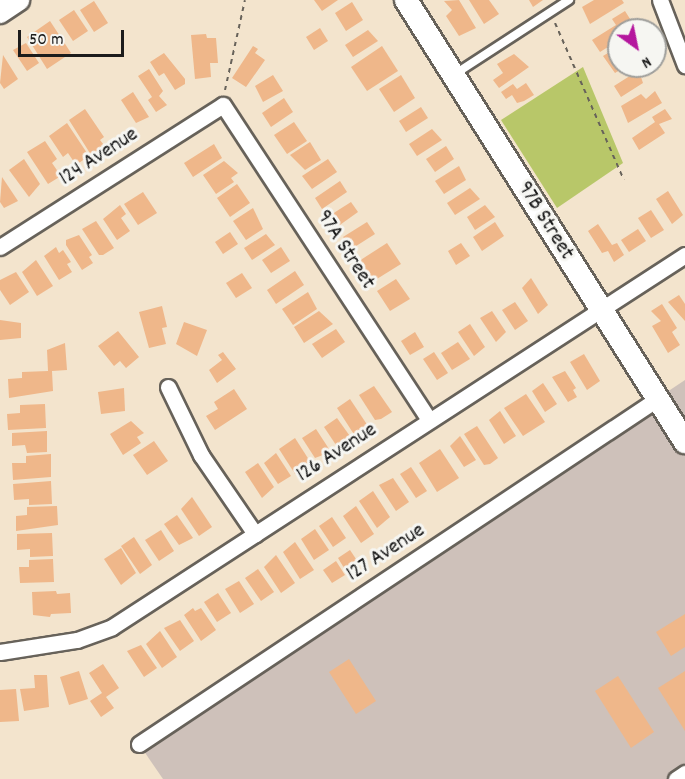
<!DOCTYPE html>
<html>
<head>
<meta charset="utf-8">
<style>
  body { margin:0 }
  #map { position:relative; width:685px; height:779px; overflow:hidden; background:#f3e4cd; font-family:Dekko,sans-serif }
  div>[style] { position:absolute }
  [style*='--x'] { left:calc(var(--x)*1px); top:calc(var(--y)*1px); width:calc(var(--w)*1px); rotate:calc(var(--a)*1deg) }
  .industrial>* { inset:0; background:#cec1ba }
  .green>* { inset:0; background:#b8c769 }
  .building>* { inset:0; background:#efb78a }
  .path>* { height:2px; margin-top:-1px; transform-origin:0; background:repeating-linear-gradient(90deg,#67625a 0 4.5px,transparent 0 9px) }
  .roads { filter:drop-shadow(2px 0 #67625a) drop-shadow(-2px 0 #67625a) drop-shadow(0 2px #67625a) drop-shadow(0 -2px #67625a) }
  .lane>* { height:8px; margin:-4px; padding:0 4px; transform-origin:4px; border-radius:4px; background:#fff }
  .street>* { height:15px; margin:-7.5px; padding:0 7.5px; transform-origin:7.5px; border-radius:7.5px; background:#fff }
  .secondary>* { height:22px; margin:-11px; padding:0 11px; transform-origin:11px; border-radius:11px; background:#fff }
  span { translate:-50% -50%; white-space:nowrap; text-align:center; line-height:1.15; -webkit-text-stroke:6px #f6f6f2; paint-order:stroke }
  .street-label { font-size:22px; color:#1c1c1c }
  .north { position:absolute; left:607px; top:18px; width:60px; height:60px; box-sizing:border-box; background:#f6f6f2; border:2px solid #9f9f9c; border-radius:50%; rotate:147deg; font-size:16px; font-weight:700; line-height:24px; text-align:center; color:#1c1c1c }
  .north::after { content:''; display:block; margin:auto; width:21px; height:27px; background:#b5179e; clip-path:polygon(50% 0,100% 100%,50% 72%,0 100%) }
  .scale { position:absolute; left:18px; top:30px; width:106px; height:27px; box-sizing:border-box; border:3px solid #1c1c1c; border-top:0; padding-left:8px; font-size:18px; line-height:21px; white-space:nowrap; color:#1c1c1c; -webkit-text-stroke:4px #f6f6f2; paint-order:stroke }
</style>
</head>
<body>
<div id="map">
  <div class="industrial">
    <i style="clip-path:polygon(685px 380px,685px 779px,163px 779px,139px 744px)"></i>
  </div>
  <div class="green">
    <i style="clip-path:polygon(583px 67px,623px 163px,557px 208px,501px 120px)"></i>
  </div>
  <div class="building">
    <i style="clip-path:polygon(314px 0,338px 0,322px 11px)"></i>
    <i style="clip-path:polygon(459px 0,476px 28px,459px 36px,446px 16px,452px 10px,444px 1px)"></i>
    <i style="clip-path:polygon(469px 0,489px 0,499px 14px,484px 24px)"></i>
    <i style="clip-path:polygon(529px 0,543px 0,533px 7px)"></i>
    <i style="clip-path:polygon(594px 0,622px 0,624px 3px,590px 24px,582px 7px)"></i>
    <i style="clip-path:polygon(94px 1px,108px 23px,94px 32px,80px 10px)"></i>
    <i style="clip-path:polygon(352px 2px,363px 20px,346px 31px,335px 13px)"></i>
    <i style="clip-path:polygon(74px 10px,88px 31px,73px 41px,59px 20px)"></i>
    <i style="clip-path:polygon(625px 11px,632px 22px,619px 26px,619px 40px,600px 52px,592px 40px,616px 25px,612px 19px)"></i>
    <i style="clip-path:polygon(50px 21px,71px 53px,47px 69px,27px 37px)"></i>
    <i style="clip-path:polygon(320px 28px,328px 41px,314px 50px,306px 37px)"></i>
    <i style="clip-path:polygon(368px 30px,378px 41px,353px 57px,345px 45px)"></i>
    <i style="clip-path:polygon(206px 34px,207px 38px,216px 38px,218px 63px,210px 63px,211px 77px,195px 79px,191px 35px)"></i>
    <i style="clip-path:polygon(26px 43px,39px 63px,27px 71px,13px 50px)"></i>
    <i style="clip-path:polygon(253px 46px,258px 49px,255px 53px,265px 60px,246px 87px,232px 78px)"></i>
    <i style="clip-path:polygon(382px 46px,398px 71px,367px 91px,351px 67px)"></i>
    <i style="clip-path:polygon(619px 46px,619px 66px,626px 66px,615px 73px,603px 56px)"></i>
    <i style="clip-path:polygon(164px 53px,185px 79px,185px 84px,175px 90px,164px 73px,159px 76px,150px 62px)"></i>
    <i style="clip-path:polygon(514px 54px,529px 67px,499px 88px,493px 80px,503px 73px,497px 64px)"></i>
    <i style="clip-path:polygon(3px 55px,18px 79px,4px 89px,0 83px)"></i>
    <i style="clip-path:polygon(637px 66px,649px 66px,653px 71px,641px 77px,643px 83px,621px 97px,614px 86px,636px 72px,633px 68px)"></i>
    <i style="clip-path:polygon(149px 69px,163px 91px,159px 96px,167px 105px,156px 112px,148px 100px,152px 97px,138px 76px)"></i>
    <i style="clip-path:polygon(273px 75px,283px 91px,263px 102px,255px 86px)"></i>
    <i style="clip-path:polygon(401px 75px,415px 98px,394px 112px,379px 89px)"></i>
    <i style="clip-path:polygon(526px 83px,534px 95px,524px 101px,517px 103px,512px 95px,506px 99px,501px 92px,513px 84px,517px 89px)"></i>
    <i style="clip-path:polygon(655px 91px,662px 103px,628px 123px,621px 106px,641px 94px,646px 99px)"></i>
    <i style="clip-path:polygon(133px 92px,149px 117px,136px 123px,121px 100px)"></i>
    <i style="clip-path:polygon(284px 98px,293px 112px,271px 127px,262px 113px)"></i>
    <i style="clip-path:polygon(421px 107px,428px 118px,406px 132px,399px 121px)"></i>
    <i style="clip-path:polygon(85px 109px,104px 137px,100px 140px,107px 149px,93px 158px,69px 120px)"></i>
    <i style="clip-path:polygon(665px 109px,672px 119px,659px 124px,665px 133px,639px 150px,632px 138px,655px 122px,652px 117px)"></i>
    <i style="clip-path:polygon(294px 122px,307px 141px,287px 154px,274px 135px)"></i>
    <i style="clip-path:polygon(67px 123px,89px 156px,76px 165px,68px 153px,63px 157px,49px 136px)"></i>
    <i style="clip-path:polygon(432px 129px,442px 140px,417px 156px,409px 144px)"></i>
    <i style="clip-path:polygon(45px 141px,57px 159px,52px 163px,61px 176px,48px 184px,27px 152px)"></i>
    <i style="clip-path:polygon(310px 142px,321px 160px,305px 170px,290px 155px)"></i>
    <i style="clip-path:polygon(214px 144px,222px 158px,193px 177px,184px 163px)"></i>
    <i style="clip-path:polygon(446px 146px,454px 159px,435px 172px,426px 159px)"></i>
    <i style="clip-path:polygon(24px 159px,40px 184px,29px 197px,9px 170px)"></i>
    <i style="clip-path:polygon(328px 159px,337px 172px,312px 189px,302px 176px)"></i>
    <i style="clip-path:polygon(224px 161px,238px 173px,231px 178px,234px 182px,216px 194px,203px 175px)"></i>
    <i style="clip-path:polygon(459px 166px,466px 180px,444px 194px,435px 181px)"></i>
    <i style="clip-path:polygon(2px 177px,18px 201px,4px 208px,0 202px)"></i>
    <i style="clip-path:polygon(340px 181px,347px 192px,322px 209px,315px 198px)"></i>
    <i style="clip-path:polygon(237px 184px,250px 203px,230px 217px,217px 198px)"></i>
    <i style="clip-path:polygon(470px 188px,480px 199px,455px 215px,447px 203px)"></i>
    <i style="clip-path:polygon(668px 191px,683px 215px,672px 224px,656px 199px)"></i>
    <i style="clip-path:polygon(143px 192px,157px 213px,138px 225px,124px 204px)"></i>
    <i style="clip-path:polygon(351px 202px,358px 212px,337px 227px,329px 216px)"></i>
    <i style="clip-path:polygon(120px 205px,126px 214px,121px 218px,130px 231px,117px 240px,103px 219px)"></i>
    <i style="clip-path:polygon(485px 205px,495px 217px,475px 230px,467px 217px)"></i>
    <i style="clip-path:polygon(253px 208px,263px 229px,246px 240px,233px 221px)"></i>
    <i style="clip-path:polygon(651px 210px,664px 230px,651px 238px,638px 218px)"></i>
    <i style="clip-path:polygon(96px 221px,114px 248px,103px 255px,99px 255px,82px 229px)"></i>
    <i style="clip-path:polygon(367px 222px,375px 234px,353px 248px,349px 246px,343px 237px)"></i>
    <i style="clip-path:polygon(495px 222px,504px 236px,482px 251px,473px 237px)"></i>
    <i style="clip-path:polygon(598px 224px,612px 245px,617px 243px,624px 255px,614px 262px,608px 251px,602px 253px,588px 231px)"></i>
    <i style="clip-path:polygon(638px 229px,646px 241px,629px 252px,621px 240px)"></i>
    <i style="clip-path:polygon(230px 232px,238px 244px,223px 254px,215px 242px)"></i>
    <i style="clip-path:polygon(266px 234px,275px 245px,252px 260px,244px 248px)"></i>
    <i style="clip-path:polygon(79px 235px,92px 255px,89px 257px,93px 263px,82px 270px,66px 245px,66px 240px)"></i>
    <i style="clip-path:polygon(387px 243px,401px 264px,372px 282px,359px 261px)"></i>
    <i style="clip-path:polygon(461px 243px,470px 256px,456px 265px,448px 251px)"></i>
    <i style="clip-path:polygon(56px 247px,59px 253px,63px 250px,71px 262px,67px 264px,72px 272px,59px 280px,44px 256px)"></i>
    <i style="clip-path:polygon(281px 247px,290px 261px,271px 273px,262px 260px)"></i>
    <i style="clip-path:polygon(36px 260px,53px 286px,37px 296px,22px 272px)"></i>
    <i style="clip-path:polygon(295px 271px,304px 285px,276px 304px,267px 290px)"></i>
    <i style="clip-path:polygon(16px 272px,29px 292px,10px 305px,0 290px,0 280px)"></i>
    <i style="clip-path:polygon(242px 273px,252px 288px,236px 298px,226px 283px)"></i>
    <i style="clip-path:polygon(531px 278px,548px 305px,538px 314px,522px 288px)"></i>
    <i style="clip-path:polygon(396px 279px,410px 299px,390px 311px,377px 291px)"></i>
    <i style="clip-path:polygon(308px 292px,317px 309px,293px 325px,282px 309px)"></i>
    <i style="clip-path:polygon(679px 295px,685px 304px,685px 321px,668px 302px)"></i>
    <i style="clip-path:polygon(515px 302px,528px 321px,515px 330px,502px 310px)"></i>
    <i style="clip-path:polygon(662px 304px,677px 328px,672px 332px,680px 345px,668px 353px,652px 326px,661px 321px,651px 311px)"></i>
    <i style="clip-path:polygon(162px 306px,167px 327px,162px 328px,166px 344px,149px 348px,139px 312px)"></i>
    <i style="clip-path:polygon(319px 311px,333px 324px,304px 343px,294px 327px)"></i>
    <i style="clip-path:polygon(492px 311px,506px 332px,496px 342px,480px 318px)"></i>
    <i style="clip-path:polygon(0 320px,21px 323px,21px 338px,0 340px)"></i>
    <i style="clip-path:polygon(184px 322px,207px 330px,197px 356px,176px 344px)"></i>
    <i style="clip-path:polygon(470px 324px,485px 347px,474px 356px,458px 332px)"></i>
    <i style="clip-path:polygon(336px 329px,345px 342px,322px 358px,312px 344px)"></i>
    <i style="clip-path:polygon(118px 331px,139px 357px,126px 368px,120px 361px,114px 366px,98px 346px)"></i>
    <i style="clip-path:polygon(415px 332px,424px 347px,410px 355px,401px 341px)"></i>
    <i style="clip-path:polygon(458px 342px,470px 359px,452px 370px,441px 353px)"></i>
    <i style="clip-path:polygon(65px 343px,67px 370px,52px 371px,53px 391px,9px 398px,8px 379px,22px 378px,22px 372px,48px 371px,47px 350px)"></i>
    <i style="clip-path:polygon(223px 352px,236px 369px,217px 383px,209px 370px,222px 360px,218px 355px)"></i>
    <i style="clip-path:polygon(434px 352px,448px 373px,437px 380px,423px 359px)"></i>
    <i style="clip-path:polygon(584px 354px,600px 381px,587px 390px,570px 362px)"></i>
    <i style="clip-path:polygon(565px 371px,576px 388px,573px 390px,577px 397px,568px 402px,552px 377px)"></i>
    <i style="clip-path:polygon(543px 383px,557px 404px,545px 412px,532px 391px)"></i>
    <i style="clip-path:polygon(374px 386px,392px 412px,381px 419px,375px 420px,359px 395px)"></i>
    <i style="clip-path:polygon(124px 388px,125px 411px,101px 414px,98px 392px)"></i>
    <i style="clip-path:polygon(234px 389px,247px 409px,215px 430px,206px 416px,218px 409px,214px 402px)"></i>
    <i style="clip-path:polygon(526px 394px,545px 422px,523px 436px,504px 408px)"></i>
    <i style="clip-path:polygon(350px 399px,368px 426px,355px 436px,337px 408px)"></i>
    <i style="clip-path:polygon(45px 404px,46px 428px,8px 430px,7px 414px,20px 413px,20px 405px)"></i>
    <i style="clip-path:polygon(500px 411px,516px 436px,504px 444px,489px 420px)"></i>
    <i style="clip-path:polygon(337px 418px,352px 439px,338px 448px,324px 427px)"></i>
    <i style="clip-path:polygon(131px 421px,144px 433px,137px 437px,141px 443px,123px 455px,110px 434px)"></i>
    <i style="clip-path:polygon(477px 426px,498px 458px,490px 464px,484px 465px,464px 434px)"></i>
    <i style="clip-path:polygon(316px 429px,331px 452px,315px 458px,302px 438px)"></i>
    <i style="clip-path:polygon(47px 431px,47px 452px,27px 453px,25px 445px,12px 446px,12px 433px)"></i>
    <i style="clip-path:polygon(460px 436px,476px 460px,464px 467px,450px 446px)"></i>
    <i style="clip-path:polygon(295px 438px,311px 463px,295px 474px,279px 449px)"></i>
    <i style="clip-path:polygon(154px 441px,168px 461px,147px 475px,133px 455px)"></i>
    <i style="clip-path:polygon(440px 449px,459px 478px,437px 492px,419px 463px)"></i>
    <i style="clip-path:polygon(276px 453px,291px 476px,278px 484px,264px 463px)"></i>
    <i style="clip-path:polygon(51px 454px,51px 477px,13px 480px,12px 463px,26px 463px,26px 456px)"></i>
    <i style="clip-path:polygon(258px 463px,274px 487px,262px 498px,245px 472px)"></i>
    <i style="clip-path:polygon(411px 467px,427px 491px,416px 498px,400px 474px)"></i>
    <i style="clip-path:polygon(393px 478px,409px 502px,396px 511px,379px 485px)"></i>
    <i style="clip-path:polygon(51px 481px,52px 504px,29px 505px,29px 499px,14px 500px,13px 484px)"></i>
    <i style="clip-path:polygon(373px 491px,390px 517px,377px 528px,359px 501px)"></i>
    <i style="clip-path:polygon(192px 497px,212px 527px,199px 536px,181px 509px)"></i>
    <i style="clip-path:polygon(57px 506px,58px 525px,16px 531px,16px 516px,27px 515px,27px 507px)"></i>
    <i style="clip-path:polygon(356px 506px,374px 534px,361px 543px,343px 516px)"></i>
    <i style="clip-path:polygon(177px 515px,193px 538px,179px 545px,164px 524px)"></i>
    <i style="clip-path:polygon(332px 517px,346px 538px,333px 547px,319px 526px)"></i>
    <i style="clip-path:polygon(315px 529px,329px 550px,314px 560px,301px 539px)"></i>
    <i style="clip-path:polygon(161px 530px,174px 551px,159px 561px,145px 540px)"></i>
    <i style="clip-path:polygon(52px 533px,53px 556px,30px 557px,30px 549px,17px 550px,17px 534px)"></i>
    <i style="clip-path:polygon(134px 537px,152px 565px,140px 574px,121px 546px)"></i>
    <i style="clip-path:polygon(295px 542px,314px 570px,300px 579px,283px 552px)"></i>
    <i style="clip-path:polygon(121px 548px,136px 573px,121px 585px,104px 559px)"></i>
    <i style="clip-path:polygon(350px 550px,360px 565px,347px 573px,338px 558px)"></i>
    <i style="clip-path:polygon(276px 555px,295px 583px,281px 593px,264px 567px)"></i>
    <i style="clip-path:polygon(53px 559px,54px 582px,20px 583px,19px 567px,29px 567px,29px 560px)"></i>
    <i style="clip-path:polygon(336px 561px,345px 575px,332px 583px,323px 570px)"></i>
    <i style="clip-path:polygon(258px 569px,274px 592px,261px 601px,245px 578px)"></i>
    <i style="clip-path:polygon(239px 581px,254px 604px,240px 613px,225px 589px)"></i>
    <i style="clip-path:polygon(56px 591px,57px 594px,70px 593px,71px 613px,51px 614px,50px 617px,33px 615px,32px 592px)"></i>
    <i style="clip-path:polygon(218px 593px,231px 613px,217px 622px,204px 602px)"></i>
    <i style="clip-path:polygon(193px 608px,195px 611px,201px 608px,216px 630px,201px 641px,184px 615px)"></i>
    <i style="clip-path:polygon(685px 614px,685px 647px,671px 656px,656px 632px)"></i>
    <i style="clip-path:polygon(180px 620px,194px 641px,180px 651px,164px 628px)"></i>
    <i style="clip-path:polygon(160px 631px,177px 657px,162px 668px,146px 644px)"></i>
    <i style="clip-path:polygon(141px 645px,157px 668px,144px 677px,127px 651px)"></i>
    <i style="clip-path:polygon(349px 659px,376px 701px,356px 714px,329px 672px)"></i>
    <i style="clip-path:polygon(103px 664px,119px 688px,106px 697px,114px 708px,101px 717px,90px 701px,102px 693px,89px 673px)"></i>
    <i style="clip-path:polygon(79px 671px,88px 699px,69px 705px,60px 677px)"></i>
    <i style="clip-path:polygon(685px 671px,685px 731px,658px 688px)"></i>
    <i style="clip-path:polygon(34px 675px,47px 675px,49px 707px,24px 711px,20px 689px,35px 688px)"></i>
    <i style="clip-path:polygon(618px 676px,654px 732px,631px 748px,595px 691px)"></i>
    <i style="clip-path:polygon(16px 689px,19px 721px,0 722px,0 690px)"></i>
  </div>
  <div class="path">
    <i style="--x:555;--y:23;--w:171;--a:66.3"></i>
    <i style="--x:225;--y:90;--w:92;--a:-77.5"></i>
  </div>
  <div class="roads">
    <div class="lane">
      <i style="--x:455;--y:74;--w:136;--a:-33"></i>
    </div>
    <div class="street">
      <i style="--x:660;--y:0;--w:70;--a:69"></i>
      <i style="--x:0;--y:247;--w:264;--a:-32.5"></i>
      <i style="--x:223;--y:105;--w:376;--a:56.8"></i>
      <i style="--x:168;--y:387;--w:76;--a:64.1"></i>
      <i style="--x:201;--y:455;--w:96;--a:55.6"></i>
      <i style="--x:0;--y:652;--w:78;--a:-8.9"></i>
      <i style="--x:77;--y:640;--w:37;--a:-20"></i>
      <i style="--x:112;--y:627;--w:683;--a:-32.99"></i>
      <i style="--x:139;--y:744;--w:622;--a:-33.66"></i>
      <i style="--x:676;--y:779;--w:11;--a:-34"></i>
    </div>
    <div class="secondary">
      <i style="--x:406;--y:0;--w:523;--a:57.74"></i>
      <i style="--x:0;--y:12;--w:22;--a:-34"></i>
    </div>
  </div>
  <div class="street-label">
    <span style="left:99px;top:157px;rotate:-33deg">124 Avenue</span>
    <span style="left:545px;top:221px;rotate:58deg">97B Street</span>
    <span style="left:345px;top:250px;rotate:57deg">97A Street</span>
    <span style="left:337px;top:453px;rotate:-33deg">126 Avenue</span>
    <span style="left:386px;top:553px;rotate:-33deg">127 Avenue</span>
  </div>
  <div class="north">N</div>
  <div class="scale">50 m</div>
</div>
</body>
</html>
